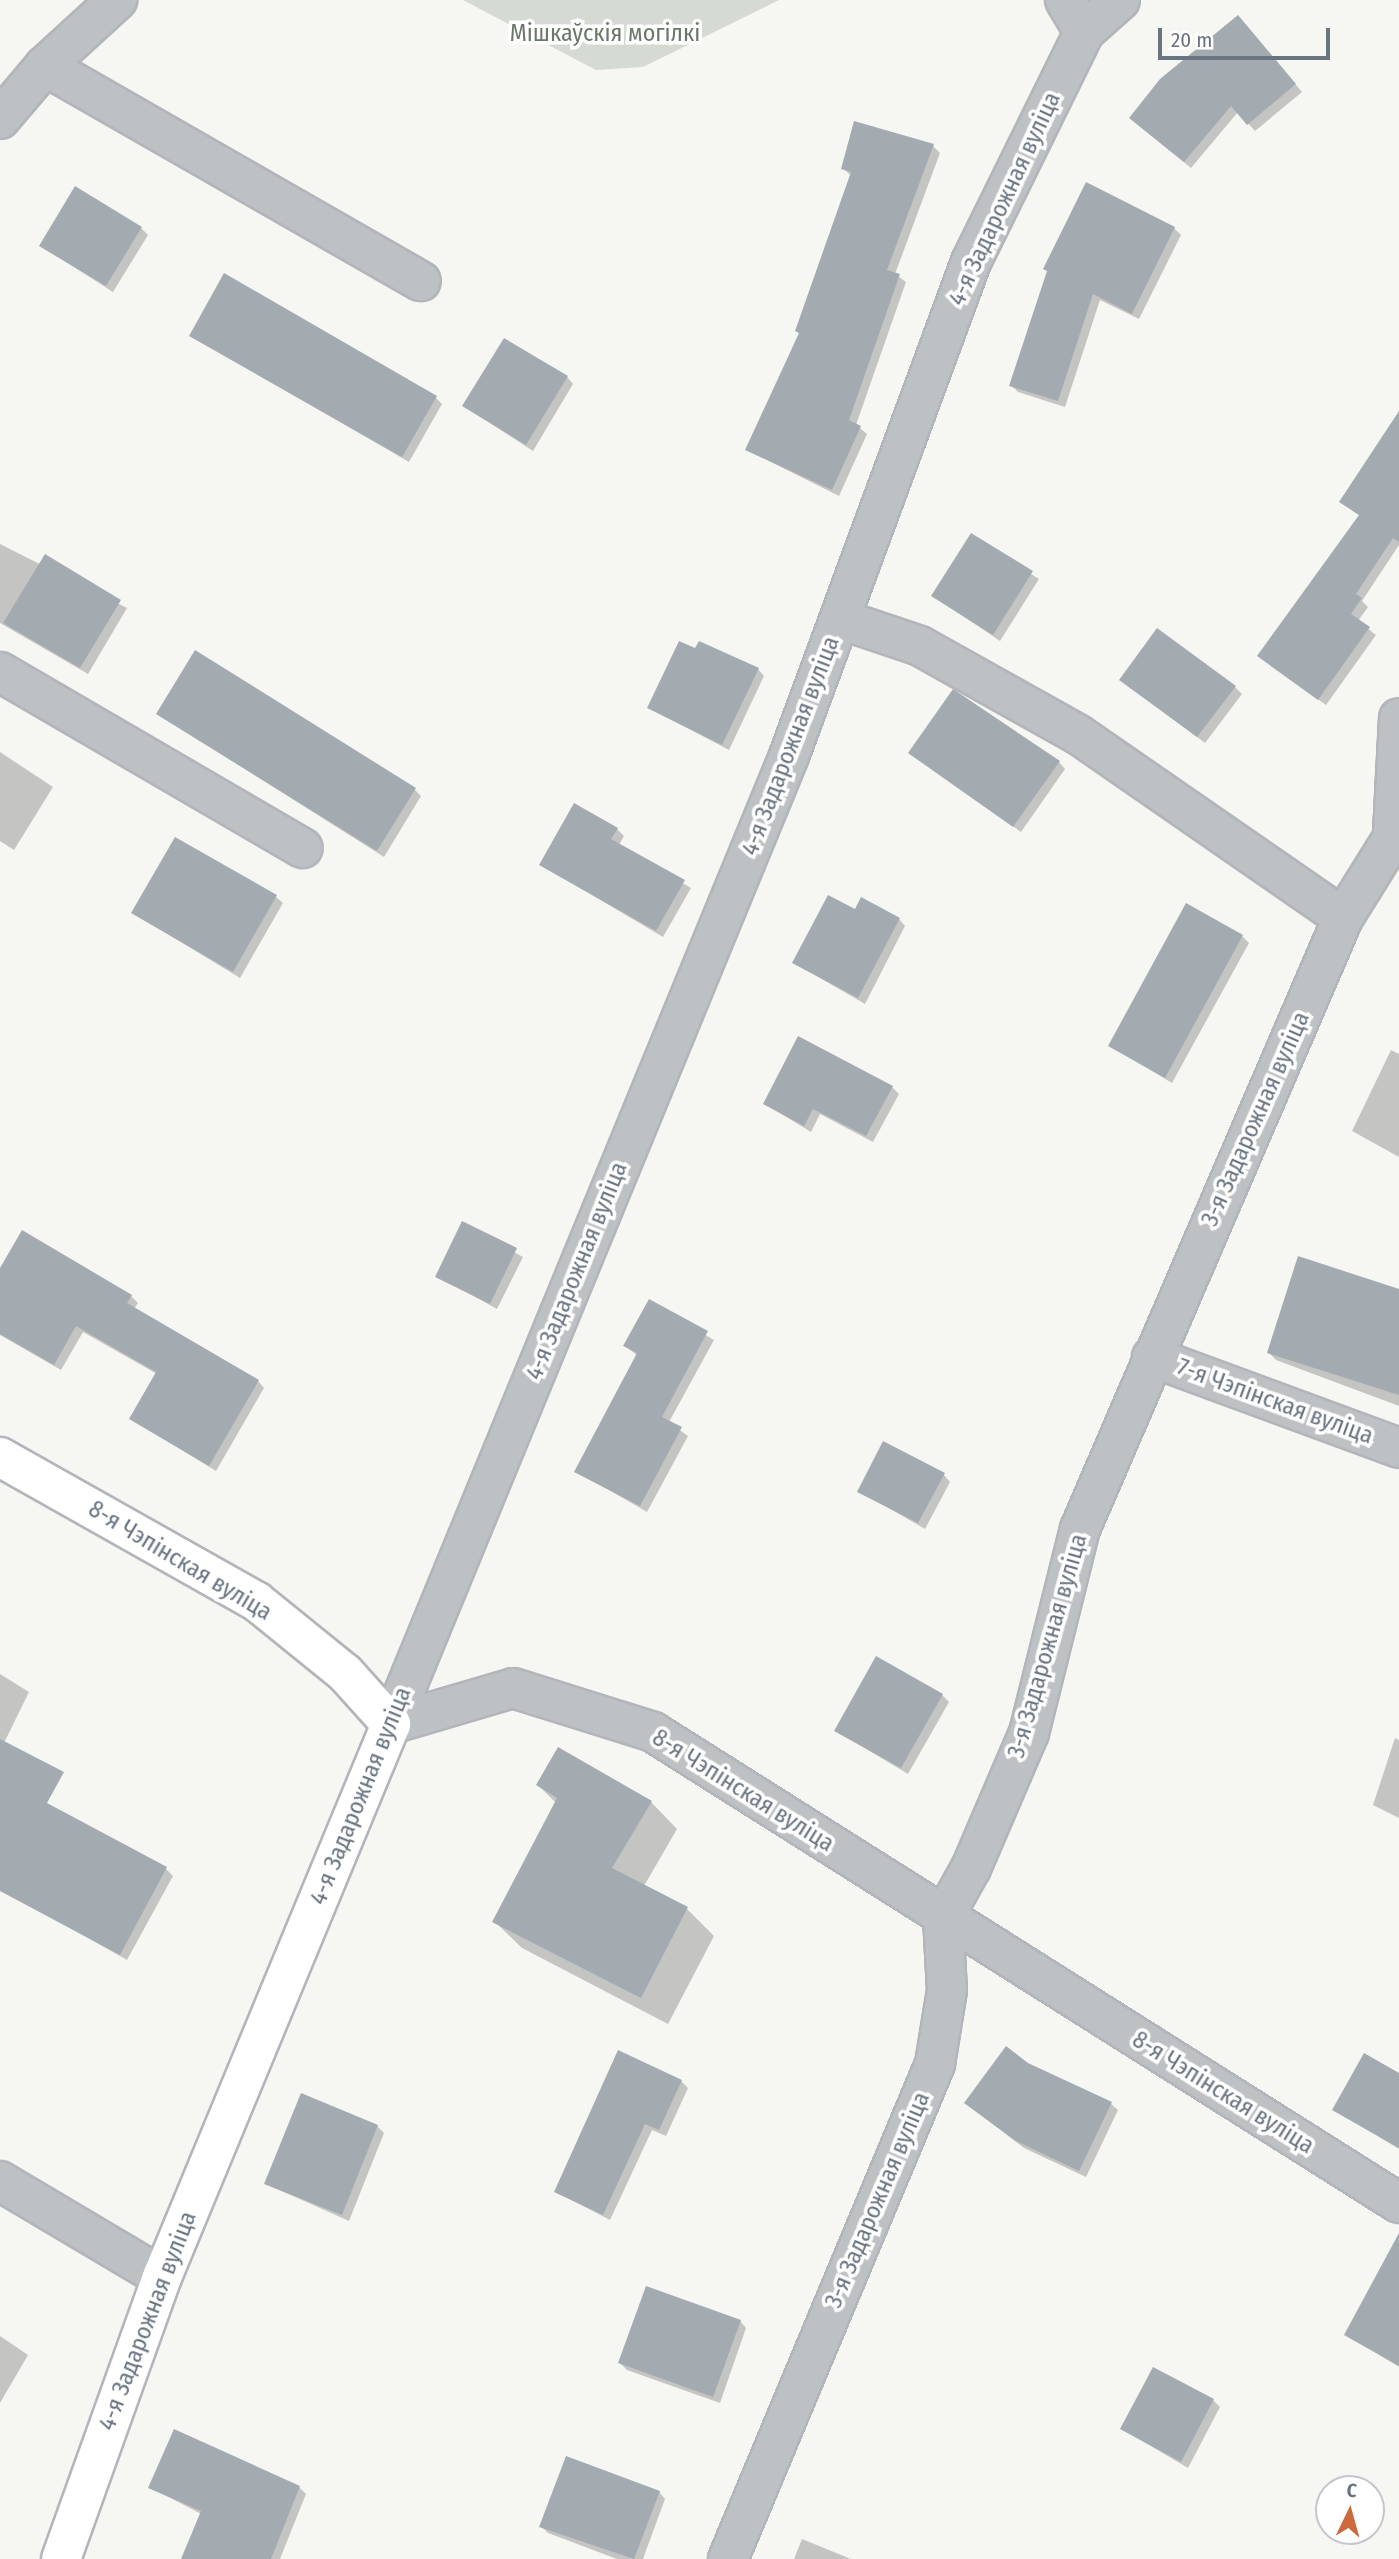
<!DOCTYPE html>
<html>
<head>
<meta charset="utf-8">
<style>
  body { margin:0 }
  #map { position:relative; width:1399px; height:2559px; overflow:hidden; background:#f6f6f3; font-family:"Fira Sans Condensed",sans-serif }
  div>[style] { position:absolute }
  [style*='--x'] { left:calc(var(--x)*1px); top:calc(var(--y)*1px); width:calc(var(--w)*1px); rotate:calc(var(--a)*1deg) }
  .green>* { inset:0; background:#d5dad3 }
  .shadow>* { inset:0; background:#0003 }
  .building>* { inset:0; background:#a4abb0 }
  .roads { filter:drop-shadow(2px 0 #b2b5b9) drop-shadow(-2px 0 #b2b5b9) drop-shadow(0 2px #b2b5b9) drop-shadow(0 -2px #b2b5b9) }
  .minor>* { height:38px; margin:-19px; padding:0 19px; transform-origin:19px; border-radius:19px; background:#bec1c4 }
  .major>* { height:38px; margin:-19px; padding:0 19px; transform-origin:19px; border-radius:19px; background:#fff }
  span { translate:-50% -50%; white-space:nowrap; text-align:center; line-height:1.15; -webkit-text-stroke:7px #fff; paint-order:stroke }
  .park-label { font-size:24px; color:#697867 }
  .street-label { font-size:24px; color:#697480 }
  .north { position:absolute; left:1315px; top:2475px; width:70px; height:70px; box-sizing:border-box; background:#fff; border:2px solid #c3c7cc; border-radius:50%; rotate:5deg; font-size:19px; font-weight:700; line-height:28px; text-align:center; color:#697480 }
  .north::after { content:''; display:block; margin:auto; width:24px; height:32px; background:#cd6a3d; clip-path:polygon(50% 0,100% 100%,50% 72%,0 100%) }
  .scale { position:absolute; left:1158px; top:28px; width:172px; height:32px; box-sizing:border-box; border:4px solid #697480; border-top:0; padding-left:9px; font-size:21px; line-height:24px; white-space:nowrap; color:#697480; -webkit-text-stroke:5px #fff; paint-order:stroke }
</style>
</head>
<body>
<div id="map">
  <div class="green">
    <i style="clip-path:polygon(463px 0,779px 0,643px 67px,596px 70px)"></i>
  </div>
  <div class="shadow">
    <i style="clip-path:polygon(1244px 24px,1302px 92px,1255px 131px,1238px 112px,1191px 168px,1138px 125px)"></i>
    <i style="clip-path:polygon(933px 146px,940px 153px,895px 274px,906px 282px,856px 425px,867px 434px,839px 496px,747px 450px,800px 334px,797px 331px,851px 176px,843px 168px)"></i>
    <i style="clip-path:polygon(141px 228px,148px 235px,113px 292px,41px 246px)"></i>
    <i style="clip-path:polygon(1174px 228px,1181px 235px,1139px 319px,1100px 300px,1065px 407px,1018px 392px,1011px 385px,1048px 272px)"></i>
    <i style="clip-path:polygon(191px 336px,436px 398px,442px 404px,409px 462px)"></i>
    <i style="clip-path:polygon(567px 377px,573px 384px,533px 451px,464px 406px)"></i>
    <i style="clip-path:polygon(1399px 444px,1399px 545px,1362px 601px,1368px 607px,1358px 621px,1376px 635px,1326px 705px,1266px 662px,1360px 516px,1341px 502px)"></i>
    <i style="clip-path:polygon(972px 536px,1039px 579px,1000px 641px,933px 596px)"></i>
    <i style="clip-path:polygon(0 544px,127px 608px,88px 674px,0 623px)"></i>
    <i style="clip-path:polygon(758px 669px,764px 676px,729px 750px,649px 708px)"></i>
    <i style="clip-path:polygon(1121px 680px,1235px 687px,1242px 694px,1205px 743px)"></i>
    <i style="clip-path:polygon(158px 714px,414px 789px,421px 796px,384px 857px)"></i>
    <i style="clip-path:polygon(0 752px,53px 787px,14px 850px,0 841px)"></i>
    <i style="clip-path:polygon(910px 753px,1059px 762px,1065px 769px,1021px 832px)"></i>
    <i style="clip-path:polygon(617px 829px,624px 836px,619px 845px,691px 888px,663px 937px,541px 865px)"></i>
    <i style="clip-path:polygon(276px 897px,283px 903px,240px 978px,133px 913px)"></i>
    <i style="clip-path:polygon(855px 912px,899px 919px,905px 926px,865px 1004px,794px 963px)"></i>
    <i style="clip-path:polygon(1242px 936px,1249px 943px,1172px 1083px,1110px 1046px)"></i>
    <i style="clip-path:polygon(1391px 1050px,1399px 1054px,1399px 1157px,1352px 1131px)"></i>
    <i style="clip-path:polygon(892px 1087px,899px 1094px,873px 1142px,820px 1114px,811px 1132px,765px 1104px)"></i>
    <i style="clip-path:polygon(463px 1224px,523px 1257px,497px 1309px,437px 1276px)"></i>
    <i style="clip-path:polygon(0 1272px,131px 1296px,138px 1303px,134px 1309px,258px 1381px,264px 1388px,216px 1471px,131px 1419px,157px 1374px,83px 1332px,61px 1370px,0 1335px)"></i>
    <i style="clip-path:polygon(649px 1302px,714px 1340px,669px 1422px,688px 1436px,647px 1512px,576px 1471px,638px 1356px,625px 1346px)"></i>
    <i style="clip-path:polygon(1269px 1353px,1399px 1359px,1399px 1406px,1276px 1360px)"></i>
    <i style="clip-path:polygon(944px 1475px,950px 1482px,925px 1529px,859px 1491px)"></i>
    <i style="clip-path:polygon(0 1674px,29px 1692px,4px 1743px,0 1741px)"></i>
    <i style="clip-path:polygon(942px 1695px,949px 1702px,908px 1774px,836px 1731px)"></i>
    <i style="clip-path:polygon(1395px 1738px,1399px 1740px,1399px 1818px,1373px 1805px)"></i>
    <i style="clip-path:polygon(538px 1785px,651px 1802px,677px 1829px,644px 1886px,687px 1909px,714px 1936px,668px 2024px,522px 1948px,495px 1922px,556px 1803px)"></i>
    <i style="clip-path:polygon(166px 1869px,173px 1876px,127px 1960px,6px 1892px)"></i>
    <i style="clip-path:polygon(1399px 2075px,1399px 2149px,1334px 2110px)"></i>
    <i style="clip-path:polygon(681px 2081px,688px 2088px,666px 2136px,652px 2130px,610px 2220px,556px 2192px)"></i>
    <i style="clip-path:polygon(1111px 2104px,1118px 2110px,1086px 2177px,1024px 2148px,973px 2109px)"></i>
    <i style="clip-path:polygon(377px 2126px,384px 2133px,349px 2221px,266px 2184px)"></i>
    <i style="clip-path:polygon(1399px 2271px,1399px 2367px,1346px 2334px)"></i>
    <i style="clip-path:polygon(740px 2321px,746px 2328px,720px 2403px,627px 2370px,620px 2363px)"></i>
    <i style="clip-path:polygon(0 2336px,28px 2355px,0 2403px)"></i>
    <i style="clip-path:polygon(1213px 2400px,1220px 2407px,1188px 2468px,1122px 2429px)"></i>
    <i style="clip-path:polygon(150px 2487px,299px 2487px,306px 2494px,280px 2559px,183px 2559px,201px 2514px)"></i>
    <i style="clip-path:polygon(659px 2492px,665px 2499px,643px 2559px,617px 2559px,548px 2533px,541px 2526px)"></i>
    <i style="clip-path:polygon(802px 2539px,851px 2559px,794px 2559px)"></i>
  </div>
  <div class="building">
    <i style="clip-path:polygon(1238px 15px,1296px 84px,1247px 125px,1231px 106px,1184px 162px,1129px 118px,1160px 79px)"></i>
    <i style="clip-path:polygon(854px 121px,934px 144px,887px 270px,900px 274px,849px 420px,861px 426px,832px 490px,745px 450px,799px 333px,795px 331px,851px 172px,841px 169px)"></i>
    <i style="clip-path:polygon(1086px 182px,1175px 227px,1132px 314px,1093px 294px,1058px 401px,1009px 386px,1047px 271px,1043px 269px)"></i>
    <i style="clip-path:polygon(75px 186px,142px 227px,106px 286px,39px 246px)"></i>
    <i style="clip-path:polygon(224px 273px,437px 396px,402px 457px,189px 336px)"></i>
    <i style="clip-path:polygon(504px 338px,568px 376px,526px 445px,462px 406px)"></i>
    <i style="clip-path:polygon(1399px 411px,1399px 542px,1393px 538px,1356px 594px,1362px 598px,1351px 614px,1370px 627px,1318px 700px,1257px 656px,1359px 515px,1339px 502px)"></i>
    <i style="clip-path:polygon(971px 533px,1033px 571px,993px 635px,931px 596px)"></i>
    <i style="clip-path:polygon(45px 554px,121px 600px,80px 668px,3px 623px)"></i>
    <i style="clip-path:polygon(1157px 628px,1236px 686px,1197px 737px,1119px 680px)"></i>
    <i style="clip-path:polygon(679px 641px,695px 648px,699px 641px,759px 668px,722px 745px,647px 708px)"></i>
    <i style="clip-path:polygon(195px 650px,416px 788px,377px 851px,156px 714px)"></i>
    <i style="clip-path:polygon(953px 689px,1060px 761px,1013px 827px,908px 753px)"></i>
    <i style="clip-path:polygon(574px 803px,618px 828px,611px 839px,685px 880px,656px 931px,539px 865px)"></i>
    <i style="clip-path:polygon(175px 837px,277px 895px,233px 972px,131px 913px)"></i>
    <i style="clip-path:polygon(828px 895px,855px 909px,861px 897px,900px 918px,858px 998px,792px 963px)"></i>
    <i style="clip-path:polygon(1186px 903px,1243px 935px,1165px 1078px,1108px 1046px)"></i>
    <i style="clip-path:polygon(798px 1036px,893px 1086px,866px 1136px,813px 1109px,804px 1126px,763px 1104px)"></i>
    <i style="clip-path:polygon(462px 1221px,517px 1248px,490px 1304px,435px 1277px)"></i>
    <i style="clip-path:polygon(22px 1230px,132px 1295px,127px 1303px,259px 1380px,209px 1466px,129px 1419px,156px 1372px,76px 1326px,54px 1365px,0 1334px,0 1268px)"></i>
    <i style="clip-path:polygon(1298px 1256px,1399px 1289px,1399px 1395px,1267px 1353px)"></i>
    <i style="clip-path:polygon(649px 1299px,708px 1331px,662px 1417px,682px 1427px,640px 1506px,574px 1472px,637px 1353px,623px 1346px)"></i>
    <i style="clip-path:polygon(883px 1441px,945px 1473px,918px 1523px,857px 1492px)"></i>
    <i style="clip-path:polygon(876px 1656px,943px 1694px,901px 1768px,834px 1731px)"></i>
    <i style="clip-path:polygon(0 1739px,64px 1772px,47px 1803px,167px 1867px,120px 1955px,0 1891px)"></i>
    <i style="clip-path:polygon(558px 1747px,652px 1801px,612px 1868px,688px 1907px,641px 1998px,492px 1922px,557px 1798px,536px 1785px)"></i>
    <i style="clip-path:polygon(1006px 2046px,1028px 2063px,1112px 2102px,1079px 2171px,1016px 2141px,964px 2103px)"></i>
    <i style="clip-path:polygon(618px 2050px,682px 2080px,659px 2130px,645px 2124px,603px 2215px,554px 2192px)"></i>
    <i style="clip-path:polygon(1364px 2053px,1399px 2073px,1399px 2148px,1332px 2110px)"></i>
    <i style="clip-path:polygon(301px 2093px,378px 2125px,342px 2215px,264px 2184px)"></i>
    <i style="clip-path:polygon(1399px 2233px,1399px 2366px,1344px 2335px)"></i>
    <i style="clip-path:polygon(646px 2286px,741px 2320px,713px 2397px,618px 2363px)"></i>
    <i style="clip-path:polygon(1153px 2367px,1214px 2399px,1181px 2462px,1120px 2429px)"></i>
    <i style="clip-path:polygon(174px 2429px,300px 2486px,271px 2559px,181px 2559px,201px 2511px,148px 2488px)"></i>
    <i style="clip-path:polygon(566px 2456px,660px 2491px,634px 2559px,539px 2527px)"></i>
  </div>
  <div class="roads">
    <div class="minor">
      <i style="--x:1065;--y:0;--w:37;--a:59"></i>
      <i style="--x:45;--y:66;--w:433;--a:29.8"></i>
      <i style="--x:0;--y:119;--w:70;--a:-49.7"></i>
      <i style="--x:45;--y:66;--w:98;--a:-42.5"></i>
      <i style="--x:840;--y:619;--w:84;--a:18.6"></i>
      <i style="--x:920;--y:646;--w:182;--a:29.2"></i>
      <i style="--x:1079;--y:735;--w:321;--a:34.7"></i>
      <i style="--x:0;--y:672;--w:350;--a:30.2"></i>
      <i style="--x:1393;--y:832;--w:114;--a:-87"></i>
      <i style="--x:1152;--y:1357;--w:263;--a:20.2"></i>
      <i style="--x:391;--y:1724;--w:1047;--a:-67.65"></i>
      <i style="--x:789;--y:756;--w:526;--a:-69.78"></i>
      <i style="--x:971;--y:262;--w:256;--a:-63.8"></i>
      <i style="--x:1084;--y:32;--w:48;--a:-41.6"></i>
      <i style="--x:391;--y:1724;--w:127;--a:-16.4"></i>
      <i style="--x:513;--y:1688;--w:147;--a:17.4"></i>
      <i style="--x:653;--y:1732;--w:882;--a:32.27"></i>
      <i style="--x:0;--y:2181;--w:188;--a:30.7"></i>
      <i style="--x:728;--y:2559;--w:537;--a:-67.31"></i>
      <i style="--x:935;--y:2064;--w:75;--a:-80.8"></i>
      <i style="--x:947;--y:1990;--w:72;--a:-93.2"></i>
      <i style="--x:943;--y:1918;--w:57;--a:-60.8"></i>
      <i style="--x:971;--y:1868;--w:147;--a:-66.8"></i>
      <i style="--x:1029;--y:1733;--w:210;--a:-76"></i>
      <i style="--x:1080;--y:1529;--w:665;--a:-66.71"></i>
      <i style="--x:1343;--y:918;--w:106;--a:-58.1"></i>
    </div>
    <div class="major">
      <i style="--x:0;--y:1457;--w:294;--a:29.4"></i>
      <i style="--x:256;--y:1601;--w:114;--a:39"></i>
      <i style="--x:345;--y:1673;--w:69;--a:48"></i>
      <i style="--x:391;--y:1724;--w:599;--a:112.49"></i>
      <i style="--x:162;--y:2277;--w:300;--a:109.7"></i>
    </div>
  </div>
  <div class="park-label">
    <span style="left:605px;top:34px">Мішкаўскія могілкі</span>
  </div>
  <div class="street-label">
    <span style="left:1005px;top:199px;rotate:-65deg">4-я Задарожная вуліца</span>
    <span style="left:791px;top:746px;rotate:-69deg">4-я Задарожная вуліца</span>
    <span style="left:1256px;top:1119px;rotate:-66deg">3-я Задарожная вуліца</span>
    <span style="left:577px;top:1271px;rotate:-68deg">4-я Задарожная вуліца</span>
    <span style="left:1275px;top:1402px;rotate:20deg">7-я Чэпінская вуліца</span>
    <span style="left:180px;top:1561px;rotate:31deg">8-я Чэпінская вуліца</span>
    <span style="left:1048px;top:1646px;rotate:-74deg">3-я Задарожная вуліца</span>
    <span style="left:743px;top:1791px;rotate:32deg">8-я Чэпінская вуліца</span>
    <span style="left:361px;top:1796px;rotate:-68deg">4-я Задарожная вуліца</span>
    <span style="left:1223px;top:2093px;rotate:32deg">8-я Чэпінская вуліца</span>
    <span style="left:878px;top:2200px;rotate:-67deg">3-я Задарожная вуліца</span>
    <span style="left:148px;top:2321px;rotate:-69deg">4-я Задарожная вуліца</span>
  </div>
  <div class="north">С</div>
  <div class="scale">20 m</div>
</div>
</body>
</html>
